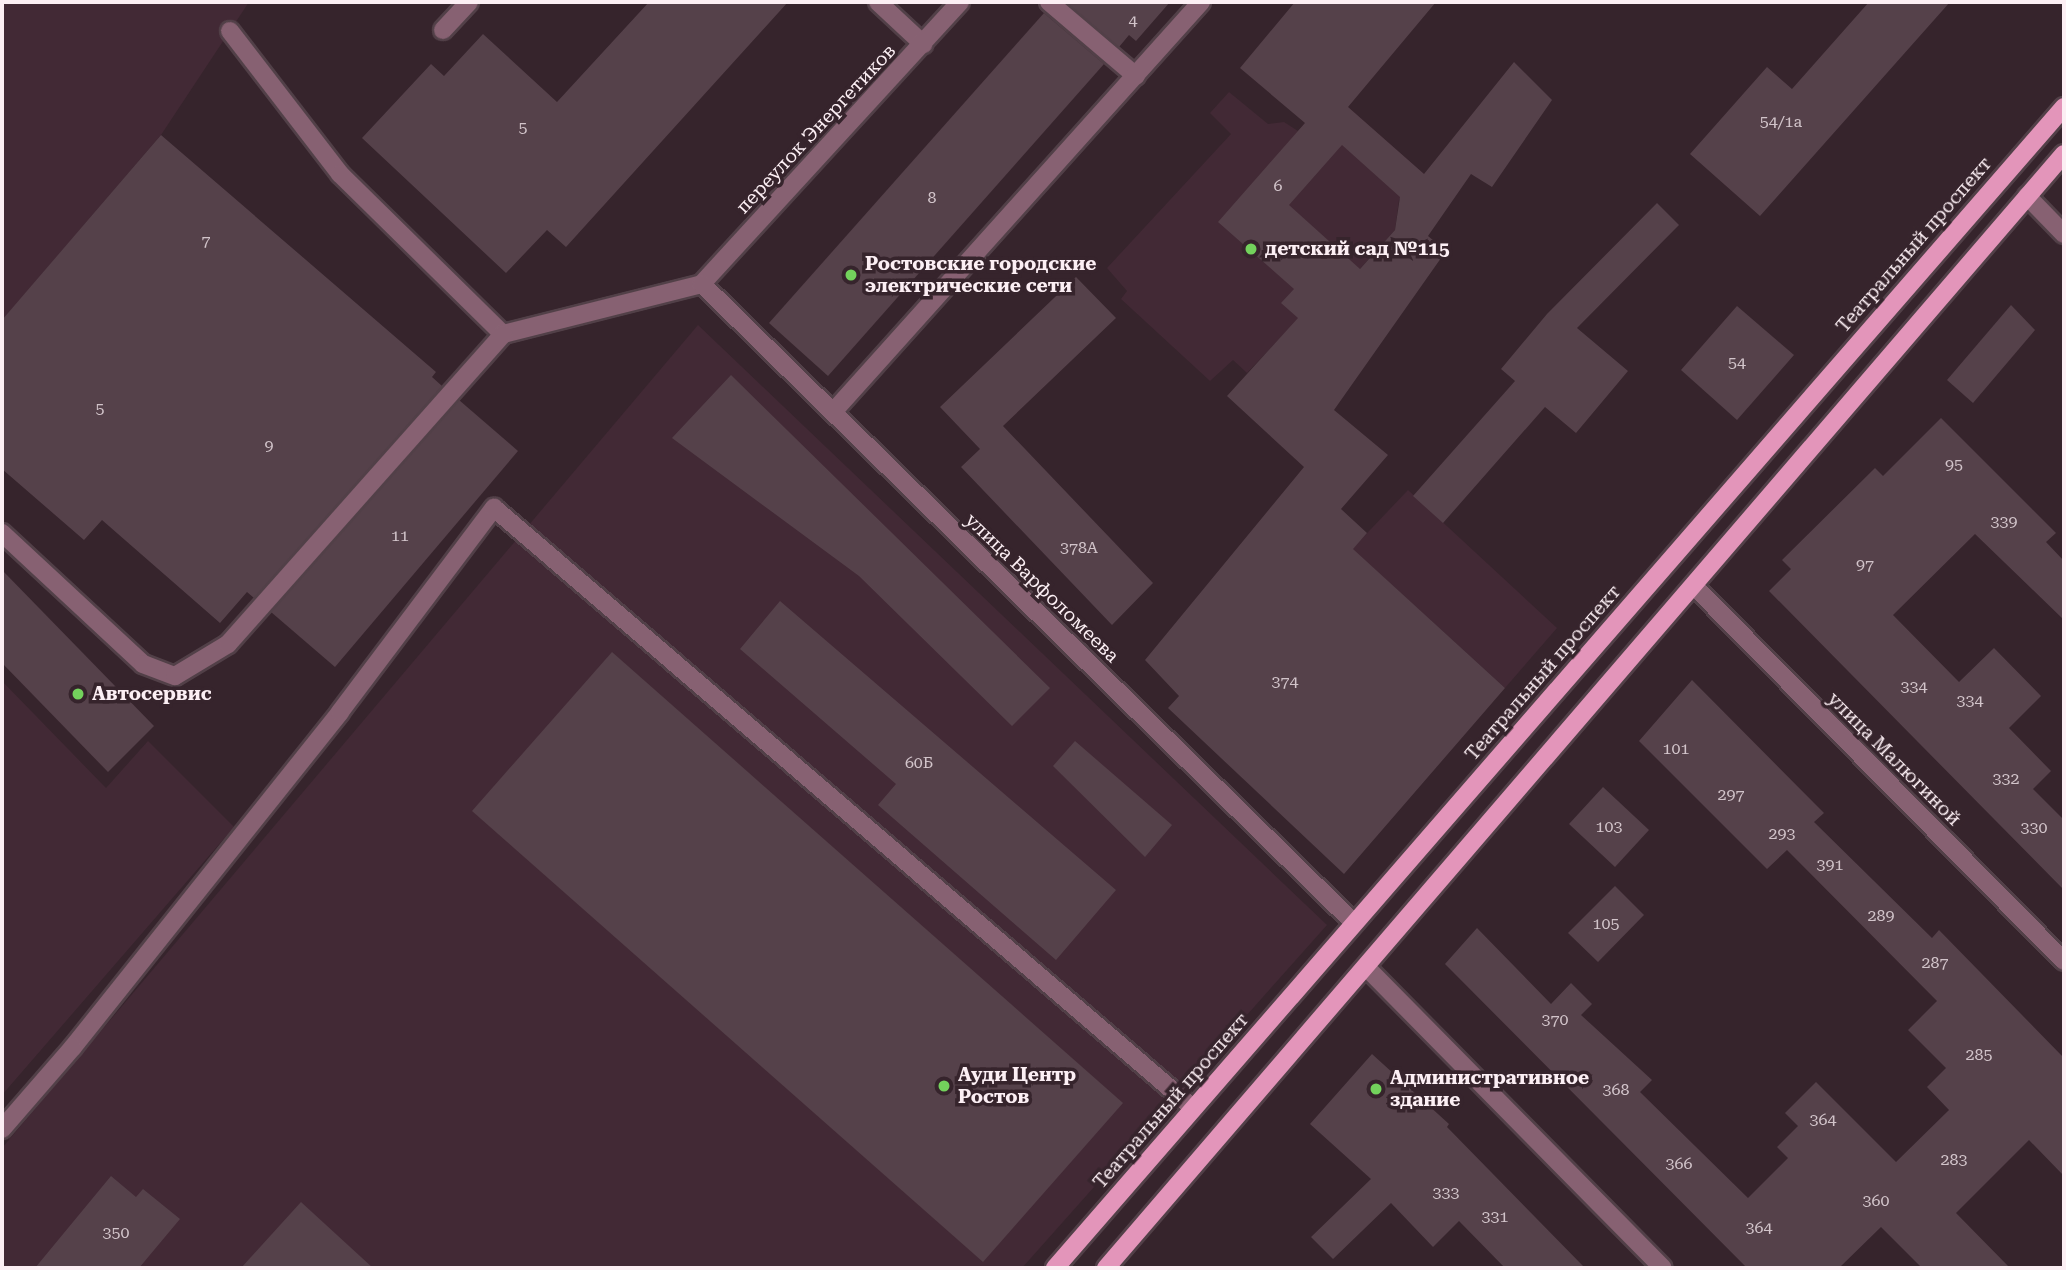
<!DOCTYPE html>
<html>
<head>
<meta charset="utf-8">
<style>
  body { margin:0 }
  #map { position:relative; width:2066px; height:1270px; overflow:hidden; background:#36242c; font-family:"Roboto Serif",serif }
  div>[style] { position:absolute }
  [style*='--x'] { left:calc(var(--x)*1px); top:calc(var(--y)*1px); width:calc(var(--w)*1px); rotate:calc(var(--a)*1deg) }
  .built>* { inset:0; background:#422935 }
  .building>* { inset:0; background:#55414a }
  .roads { filter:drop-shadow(2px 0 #524048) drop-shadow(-2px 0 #524048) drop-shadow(0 2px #524048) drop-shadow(0 -2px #524048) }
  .service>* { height:18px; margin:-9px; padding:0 9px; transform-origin:9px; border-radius:9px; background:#876172 }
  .minor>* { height:18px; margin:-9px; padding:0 9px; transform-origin:9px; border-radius:9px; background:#876172 }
  .primary>* { height:18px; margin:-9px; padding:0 9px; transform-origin:9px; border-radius:9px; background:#e395ba }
  .dots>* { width:19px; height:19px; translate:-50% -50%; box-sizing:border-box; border:4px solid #36242c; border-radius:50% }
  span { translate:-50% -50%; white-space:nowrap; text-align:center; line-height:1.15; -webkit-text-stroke:7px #36242c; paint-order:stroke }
  .number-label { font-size:16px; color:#d2c4ca }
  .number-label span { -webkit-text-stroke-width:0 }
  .street-label { font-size:19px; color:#fceff4 }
  .poi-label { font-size:19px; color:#fceff4; font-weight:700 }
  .left { translate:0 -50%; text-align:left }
  .frame { position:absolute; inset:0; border:4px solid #fceff4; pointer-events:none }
</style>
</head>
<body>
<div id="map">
  <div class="built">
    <i style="clip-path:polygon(2px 2px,249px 2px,161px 135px,2px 321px)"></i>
    <i style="clip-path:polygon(1229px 92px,1268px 124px,1284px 122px,1298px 131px,1332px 93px,1424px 174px,1399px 200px,1395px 230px,1295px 341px,1284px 334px,1247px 373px,1233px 360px,1210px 381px,1121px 299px,1127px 291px,1107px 268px,1231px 134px,1210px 113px)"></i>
    <i style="clip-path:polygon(698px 325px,1327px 925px,1022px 1268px,2px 1268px,2px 1148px)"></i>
    <i style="clip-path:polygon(1408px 490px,1557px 628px,1505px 688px,1352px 549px)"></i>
    <i style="clip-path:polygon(2px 681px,106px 788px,148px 741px,234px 827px,2px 1095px)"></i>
  </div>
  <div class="building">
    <i style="clip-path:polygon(649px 2px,788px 2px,566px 247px,547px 230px,506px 273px,362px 138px,431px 64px,444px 76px,483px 34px,557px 102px)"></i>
    <i style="clip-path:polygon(1066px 2px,1170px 2px,1136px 41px,1129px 35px,1119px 47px)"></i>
    <i style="clip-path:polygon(evenodd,1295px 2px,1436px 2px,1348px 107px,1424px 174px,1514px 62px,1552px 100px,1492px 187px,1471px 174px,1428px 236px,1446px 251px,1334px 410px,1388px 455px,1341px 509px,1367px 533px,1353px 549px,1505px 688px,1344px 874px,1168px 708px,1179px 696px,1145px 660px,1304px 467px,1227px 396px,1298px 318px,1281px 303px,1294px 289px,1218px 222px,1305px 123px,1240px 68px,1295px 2px,1342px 145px,1400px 197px,1395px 230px,1360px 269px,1289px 205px,1342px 145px)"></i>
    <i style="clip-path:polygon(1869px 2px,1950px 2px,1760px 216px,1690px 154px,1767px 67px,1792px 89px)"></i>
    <i style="clip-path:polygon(1044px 13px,1104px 64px,828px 376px,769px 323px)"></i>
    <i style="clip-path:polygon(161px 135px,436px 372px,432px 377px,442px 386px,254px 598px,247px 592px,220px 623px,102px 520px,84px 540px,2px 469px,2px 320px)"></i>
    <i style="clip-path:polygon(1657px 203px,1679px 225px,1577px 328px,1628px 371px,1576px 433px,1545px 407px,1443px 523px,1413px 496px,1515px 381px,1501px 369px,1547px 314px)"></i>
    <i style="clip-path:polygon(1076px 277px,1116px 318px,1003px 426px,1153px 583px,1112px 625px,961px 467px,980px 449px,940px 407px)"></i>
    <i style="clip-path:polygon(2011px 305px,2035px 330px,1973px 403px,1947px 380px)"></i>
    <i style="clip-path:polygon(1737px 306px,1794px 355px,1737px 420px,1681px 370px)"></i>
    <i style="clip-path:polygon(731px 375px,1050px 688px,1012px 726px,859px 576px,672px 438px)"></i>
    <i style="clip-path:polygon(459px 400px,518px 451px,335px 667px,271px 612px)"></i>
    <i style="clip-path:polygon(1941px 418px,2056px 533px,2046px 542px,2064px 561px,2064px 620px,1975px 534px,1893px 615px,1959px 682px,1994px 648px,2041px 696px,2009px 728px,2051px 771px,2033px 789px,2064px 820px,2064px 890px,1769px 591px,1791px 569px,1782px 560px,1875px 468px,1883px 476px)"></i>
    <i style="clip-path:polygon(2px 570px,154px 726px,108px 772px,2px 663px)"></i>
    <i style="clip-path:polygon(780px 601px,1116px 890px,1056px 960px,878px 805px,896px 784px,740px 649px)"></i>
    <i style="clip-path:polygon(612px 652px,1123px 1103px,983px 1262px,472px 811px)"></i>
    <i style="clip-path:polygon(1692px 680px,1824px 813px,1814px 822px,1932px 938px,1939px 930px,2064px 1058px,2064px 1176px,2029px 1140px,1956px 1213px,2010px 1268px,1922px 1268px,1881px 1227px,1839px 1268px,1747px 1268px,1445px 964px,1477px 928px,1551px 1004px,1571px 983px,1592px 1004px,1581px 1015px,1652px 1080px,1640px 1092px,1748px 1198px,1788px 1158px,1777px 1147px,1798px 1126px,1785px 1113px,1816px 1082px,1896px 1162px,1949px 1110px,1927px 1087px,1946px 1068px,1908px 1030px,1937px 1001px,1787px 850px,1767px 869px,1639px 741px)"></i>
    <i style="clip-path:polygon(1075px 741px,1172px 825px,1145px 857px,1053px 766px)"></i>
    <i style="clip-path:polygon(1603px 787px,1649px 830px,1615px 867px,1569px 824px)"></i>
    <i style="clip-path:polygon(1615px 886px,1644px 915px,1598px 962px,1568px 933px)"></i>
    <i style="clip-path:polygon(1372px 1054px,1449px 1124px,1447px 1127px,1585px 1268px,1505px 1268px,1459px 1221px,1433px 1247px,1391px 1203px,1333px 1259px,1311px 1237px,1371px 1179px,1310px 1124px)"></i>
    <i style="clip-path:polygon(111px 1176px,136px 1197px,143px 1189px,180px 1219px,139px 1268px,35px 1268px)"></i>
    <i style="clip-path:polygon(301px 1202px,373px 1268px,241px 1268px)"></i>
  </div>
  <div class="roads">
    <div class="service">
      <i style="--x:878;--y:2;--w:62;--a:43"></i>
      <i style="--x:1049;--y:2;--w:114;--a:40.4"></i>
      <i style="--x:443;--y:30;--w:38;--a:-47"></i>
      <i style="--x:230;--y:31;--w:180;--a:52.4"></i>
      <i style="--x:340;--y:174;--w:228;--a:44.5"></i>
      <i style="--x:503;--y:334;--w:205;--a:-14.1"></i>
      <i style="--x:833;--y:412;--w:551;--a:-48.09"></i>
      <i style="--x:2;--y:533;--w:192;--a:42.9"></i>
      <i style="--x:143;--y:664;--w:34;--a:21"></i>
      <i style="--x:175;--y:676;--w:62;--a:-31.1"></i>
      <i style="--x:228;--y:644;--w:414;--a:-48.4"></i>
      <i style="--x:73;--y:1047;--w:428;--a:-51.4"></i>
      <i style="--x:340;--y:712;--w:256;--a:-53"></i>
      <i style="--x:494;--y:508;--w:921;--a:40.64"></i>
    </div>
    <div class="minor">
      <i style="--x:960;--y:2;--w:382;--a:132.5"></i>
      <i style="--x:702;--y:284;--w:912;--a:44.42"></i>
      <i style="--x:2027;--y:196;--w:53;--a:45.8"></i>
      <i style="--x:1695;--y:587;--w:525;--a:45.39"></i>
      <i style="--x:1367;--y:968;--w:421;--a:45.4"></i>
      <i style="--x:2;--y:1129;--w:108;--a:-49.1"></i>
    </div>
    <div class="primary">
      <i style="--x:1055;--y:1268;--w:1538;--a:-49.01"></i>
      <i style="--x:1106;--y:1268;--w:1469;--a:-49.31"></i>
    </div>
  </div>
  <div class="dots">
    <i style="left:1251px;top:249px;background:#73d25c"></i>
    <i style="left:851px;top:275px;background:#73d25c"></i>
    <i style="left:78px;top:694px;background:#73d25c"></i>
    <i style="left:944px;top:1086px;background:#73d25c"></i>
    <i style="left:1376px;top:1089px;background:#73d25c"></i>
  </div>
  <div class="number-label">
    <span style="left:1133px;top:21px">4</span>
    <span style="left:1781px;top:122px">54/1а</span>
    <span style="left:523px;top:128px">5</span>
    <span style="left:1278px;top:186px">6</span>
    <span style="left:932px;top:198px">8</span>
    <span style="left:206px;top:241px">7</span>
    <span style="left:1737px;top:363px">54</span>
    <span style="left:100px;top:409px">5</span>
    <span style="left:269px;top:446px">9</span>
    <span style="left:1954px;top:465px">95</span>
    <span style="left:2004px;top:522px">339</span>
    <span style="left:400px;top:536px">11</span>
    <span style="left:1079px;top:548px">378А</span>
    <span style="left:1865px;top:565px">97</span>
    <span style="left:1285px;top:682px">374</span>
    <span style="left:1914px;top:687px">334</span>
    <span style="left:1970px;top:701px">334</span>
    <span style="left:1676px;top:749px">101</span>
    <span style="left:919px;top:763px">60Б</span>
    <span style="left:2006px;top:779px">332</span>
    <span style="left:1731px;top:795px">297</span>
    <span style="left:1609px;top:827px">103</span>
    <span style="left:2034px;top:828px">330</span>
    <span style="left:1782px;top:834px">293</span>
    <span style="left:1830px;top:865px">391</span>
    <span style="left:1881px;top:916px">289</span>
    <span style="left:1606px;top:924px">105</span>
    <span style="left:1935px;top:963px">287</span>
    <span style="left:1555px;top:1020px">370</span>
    <span style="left:1979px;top:1055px">285</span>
    <span style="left:1616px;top:1090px">368</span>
    <span style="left:1823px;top:1120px">364</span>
    <span style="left:1954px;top:1160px">283</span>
    <span style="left:1679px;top:1164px">366</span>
    <span style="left:1446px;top:1193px">333</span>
    <span style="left:1876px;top:1201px">360</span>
    <span style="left:1495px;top:1217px">331</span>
    <span style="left:1759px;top:1228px">364</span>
    <span style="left:116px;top:1233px">350</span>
  </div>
  <div class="street-label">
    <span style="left:816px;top:129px;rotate:-47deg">переулок Энергетиков</span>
    <span style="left:1914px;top:245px;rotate:-49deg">Театральный проспект</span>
    <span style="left:1042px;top:588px;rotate:44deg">улица Варфоломеева</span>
    <span style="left:1543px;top:673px;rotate:-49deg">Театральный проспект</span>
    <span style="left:1894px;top:759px;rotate:45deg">улица Малюгиной</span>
    <span style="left:1171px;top:1101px;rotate:-49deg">Театральный проспект</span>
  </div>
  <div class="poi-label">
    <span class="left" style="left:1265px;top:249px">детский сад №115</span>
    <span class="left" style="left:865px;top:275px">Ростовские городские<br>электрические сети</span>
    <span class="left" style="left:92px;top:694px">Автосервис</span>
    <span class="left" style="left:958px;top:1086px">Ауди Центр<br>Ростов</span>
    <span class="left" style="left:1390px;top:1089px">Административное<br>здание</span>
  </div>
  <div class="frame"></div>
</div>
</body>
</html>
